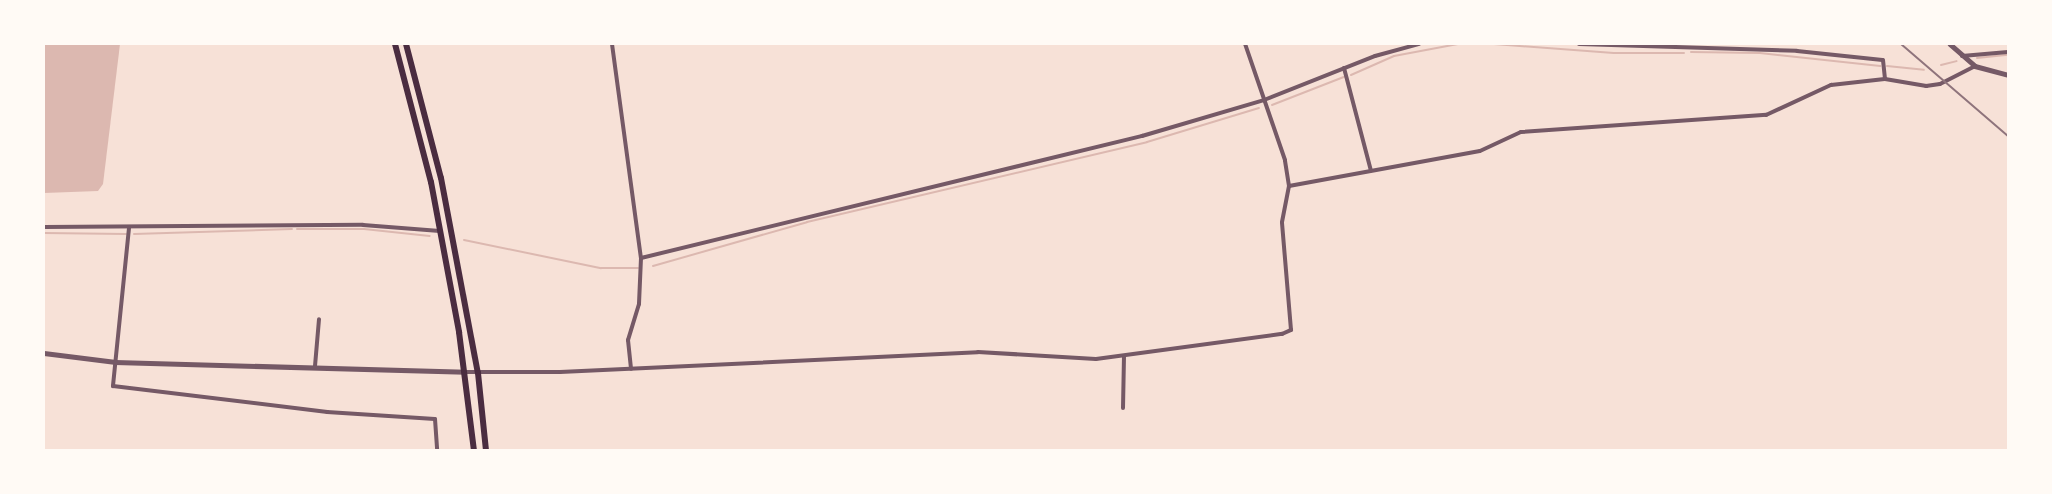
<!DOCTYPE html>
<html>
<head>
<meta charset="utf-8">
<style>
  body { margin:0 }
  #map { position:relative; width:2052px; height:494px; overflow:hidden; background:#f7e1d7; font-family:"Nunito Sans",sans-serif }
  div>[style] { position:absolute }
  [style*='--x'] { left:calc(var(--x)*1px); top:calc(var(--y)*1px); width:calc(var(--w)*1px); rotate:calc(var(--a)*1deg) }
  .water>* { inset:0; background:#dcb8b0 }
  .stream>* { height:2px; margin:-1px; padding:0 1px; transform-origin:1px; border-radius:1px; background:#dcb8b0 }
  .minor>* { height:4px; margin:-2px; padding:0 2px; transform-origin:2px; border-radius:2px; background:#755966 }
  .tertiary>* { height:4.5px; margin:-2.25px; padding:0 2.25px; transform-origin:2.25px; border-radius:2.25px; background:#755966 }
  .trunk>* { height:6px; margin:-3px; padding:0 3px; transform-origin:3px; border-radius:3px; background:#4a2c40 }
  .rail>* { height:2px; margin:-1px; padding:0 1px; transform-origin:1px; border-radius:1px; background:#8f747c }
  span { translate:-50% -50%; white-space:nowrap; text-align:center; line-height:1.15; -webkit-text-stroke:4.5px #fffaf5; paint-order:stroke }
  .frame { position:absolute; inset:0; border:45px solid #fffaf5; pointer-events:none }
</style>
</head>
<body>
<div id="map">
  <div class="water">
    <i style="clip-path:polygon(44px 44px,120px 44px,103px 184px,98px 191px,44px 193px)"></i>
  </div>
  <div class="stream">
    <i style="--x:1494;--y:44;--w:120;--a:4.3"></i>
    <i style="--x:1614;--y:53;--w:70;--a:0"></i>
    <i style="--x:1691;--y:52;--w:69;--a:0.8"></i>
    <i style="--x:1760;--y:53;--w:121;--a:6.2"></i>
    <i style="--x:1977;--y:58;--w:31;--a:-6"></i>
    <i style="--x:1941;--y:65;--w:16;--a:-14"></i>
    <i style="--x:1887;--y:66;--w:37;--a:6"></i>
    <i style="--x:1351;--y:75;--w:47;--a:-23.8"></i>
    <i style="--x:1394;--y:56;--w:65;--a:-10.6"></i>
    <i style="--x:1272;--y:105;--w:77;--a:-21.3"></i>
    <i style="--x:297;--y:229;--w:67;--a:0"></i>
    <i style="--x:364;--y:229;--w:66;--a:6.1"></i>
    <i style="--x:44;--y:233;--w:82;--a:0.7"></i>
    <i style="--x:134;--y:234;--w:158;--a:-1.8"></i>
    <i style="--x:464;--y:240;--w:140;--a:11.6"></i>
    <i style="--x:601;--y:268;--w:37;--a:0"></i>
    <i style="--x:653;--y:266;--w:160;--a:-15.9"></i>
    <i style="--x:807;--y:222;--w:349;--a:-13.2"></i>
    <i style="--x:1147;--y:142;--w:117;--a:-16.9"></i>
  </div>
  <div class="minor">
    <i style="--x:612;--y:44;--w:216;--a:82.3"></i>
    <i style="--x:641;--y:258;--w:46;--a:92.5"></i>
    <i style="--x:639;--y:304;--w:38;--a:107"></i>
    <i style="--x:628;--y:340;--w:29;--a:84"></i>
    <i style="--x:1579;--y:44;--w:218;--a:1.8"></i>
    <i style="--x:1797;--y:51;--w:86;--a:6"></i>
    <i style="--x:1883;--y:60;--w:19;--a:84"></i>
    <i style="--x:1962;--y:56;--w:46;--a:-5"></i>
    <i style="--x:1344;--y:68;--w:106;--a:75.3"></i>
    <i style="--x:1289;--y:186;--w:194;--a:-10.4"></i>
    <i style="--x:1480;--y:151;--w:45;--a:-24.9"></i>
    <i style="--x:1521;--y:132;--w:246;--a:-4"></i>
    <i style="--x:1766;--y:115;--w:72;--a:-24.8"></i>
    <i style="--x:1831;--y:85;--w:54;--a:-6.3"></i>
    <i style="--x:1885;--y:79;--w:42;--a:9.7"></i>
    <i style="--x:1926;--y:86;--w:14;--a:-8"></i>
    <i style="--x:1940;--y:84;--w:39;--a:-27"></i>
    <i style="--x:44;--y:227;--w:319;--a:-0.4"></i>
    <i style="--x:363;--y:225;--w:77;--a:4.5"></i>
    <i style="--x:129;--y:228;--w:159;--a:95.8"></i>
    <i style="--x:113;--y:386;--w:216;--a:6.9"></i>
    <i style="--x:327;--y:412;--w:108;--a:3.7"></i>
    <i style="--x:435;--y:419;--w:31;--a:86"></i>
    <i style="--x:641;--y:258;--w:516;--a:-13.69"></i>
    <i style="--x:1142;--y:136;--w:127;--a:-16.4"></i>
    <i style="--x:1264;--y:100;--w:119;--a:-21.6"></i>
    <i style="--x:1375;--y:56;--w:46;--a:-15.3"></i>
    <i style="--x:315;--y:366;--w:47;--a:-85.1"></i>
    <i style="--x:465;--y:372;--w:95;--a:0"></i>
    <i style="--x:560;--y:372;--w:418;--a:-2.7"></i>
    <i style="--x:978;--y:352;--w:118;--a:3.4"></i>
    <i style="--x:1096;--y:359;--w:188;--a:-7.7"></i>
    <i style="--x:1282;--y:334;--w:10;--a:-24"></i>
    <i style="--x:1291;--y:330;--w:108;--a:-94.8"></i>
    <i style="--x:1282;--y:222;--w:37;--a:-79"></i>
    <i style="--x:1289;--y:186;--w:26;--a:-99"></i>
    <i style="--x:1285;--y:160;--w:123;--a:-109"></i>
    <i style="--x:1123;--y:408;--w:51;--a:-88.9"></i>
  </div>
  <div class="tertiary">
    <i style="--x:1950;--y:44;--w:33;--a:41"></i>
    <i style="--x:1975;--y:66;--w:34;--a:15"></i>
    <i style="--x:44;--y:353;--w:72;--a:7.2"></i>
    <i style="--x:115;--y:362;--w:350;--a:1.6"></i>
  </div>
  <div class="trunk">
    <i style="--x:395;--y:44;--w:143;--a:75.4"></i>
    <i style="--x:431;--y:182;--w:153;--a:79.4"></i>
    <i style="--x:459;--y:332;--w:119;--a:82.8"></i>
    <i style="--x:406;--y:44;--w:138;--a:75.4"></i>
    <i style="--x:441;--y:178;--w:198;--a:79.3"></i>
    <i style="--x:478;--y:373;--w:77;--a:84.1"></i>
  </div>
  <div class="rail">
    <i style="--x:1901;--y:44;--w:141;--a:40.7"></i>
  </div>
  <div class="frame"></div>
</div>
</body>
</html>
